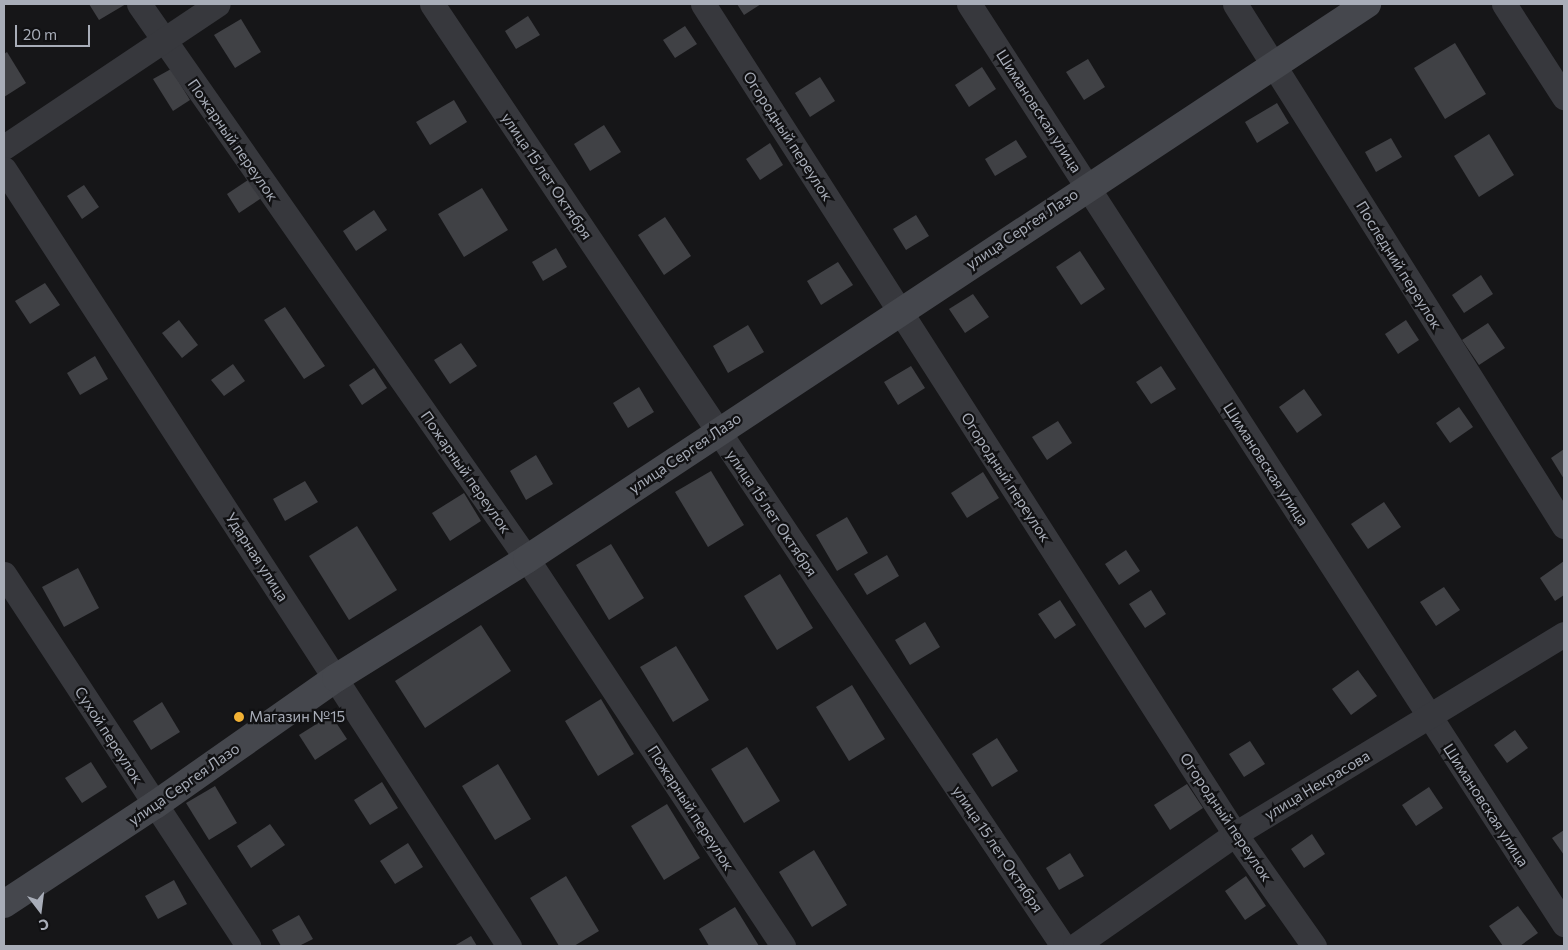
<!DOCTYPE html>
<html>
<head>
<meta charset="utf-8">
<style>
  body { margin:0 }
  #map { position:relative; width:1568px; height:950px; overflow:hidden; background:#161618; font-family:Commissioner,sans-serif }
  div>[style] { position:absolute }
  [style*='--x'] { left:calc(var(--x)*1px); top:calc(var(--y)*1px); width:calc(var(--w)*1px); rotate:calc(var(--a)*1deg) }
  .building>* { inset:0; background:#404145 }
  .minor>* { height:25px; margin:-12.5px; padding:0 12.5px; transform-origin:12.5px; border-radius:12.5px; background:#37383d }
  .secondary>* { height:28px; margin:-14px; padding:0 14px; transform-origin:14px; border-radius:14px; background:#45474d }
  .dots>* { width:14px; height:14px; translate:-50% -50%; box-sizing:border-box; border:2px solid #111113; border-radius:50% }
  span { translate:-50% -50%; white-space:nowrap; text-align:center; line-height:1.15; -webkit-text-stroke:4.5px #111113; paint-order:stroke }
  .street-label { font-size:15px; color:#a8adb8 }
  .poi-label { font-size:15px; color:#a8adb8 }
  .left { translate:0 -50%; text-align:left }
  .frame { position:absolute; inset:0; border:5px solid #a8adb8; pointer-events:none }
  .north { position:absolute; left:15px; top:885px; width:50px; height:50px; -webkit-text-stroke:4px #111113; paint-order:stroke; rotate:165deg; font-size:14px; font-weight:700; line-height:20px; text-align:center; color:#a8adb8 }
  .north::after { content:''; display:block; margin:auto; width:18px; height:22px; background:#a8adb8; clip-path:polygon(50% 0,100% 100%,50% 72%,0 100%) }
  .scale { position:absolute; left:15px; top:25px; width:75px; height:22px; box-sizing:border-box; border:2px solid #a8adb8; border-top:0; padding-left:6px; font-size:15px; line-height:18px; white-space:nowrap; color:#a8adb8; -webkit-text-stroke:4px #111113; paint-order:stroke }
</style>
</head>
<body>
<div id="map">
  <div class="building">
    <i style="clip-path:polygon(89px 4px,126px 4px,99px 20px)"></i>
    <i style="clip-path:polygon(737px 4px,761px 4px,744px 15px)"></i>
    <i style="clip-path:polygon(528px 16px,540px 35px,516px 49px,505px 31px)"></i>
    <i style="clip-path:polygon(241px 19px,261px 52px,235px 68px,214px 35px)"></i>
    <i style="clip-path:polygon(685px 26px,697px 44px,675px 58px,663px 40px)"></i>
    <i style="clip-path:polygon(1455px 43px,1486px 94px,1445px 119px,1414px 68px)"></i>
    <i style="clip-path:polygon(7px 52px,26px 83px,4px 97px,4px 54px)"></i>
    <i style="clip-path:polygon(1088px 59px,1105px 87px,1084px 100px,1066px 72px)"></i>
    <i style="clip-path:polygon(982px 67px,996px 89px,969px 107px,955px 85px)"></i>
    <i style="clip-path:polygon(171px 69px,190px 100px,173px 111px,153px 79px)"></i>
    <i style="clip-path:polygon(820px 77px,835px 101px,810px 117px,795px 93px)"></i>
    <i style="clip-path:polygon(454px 100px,467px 122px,430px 145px,416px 122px)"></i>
    <i style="clip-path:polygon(1277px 103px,1289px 123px,1257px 143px,1245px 122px)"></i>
    <i style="clip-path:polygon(604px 125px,621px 152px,590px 171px,574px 144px)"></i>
    <i style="clip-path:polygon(1489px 134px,1514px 175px,1479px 197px,1454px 156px)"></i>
    <i style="clip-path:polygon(1391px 138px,1402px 157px,1376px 172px,1365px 152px)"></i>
    <i style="clip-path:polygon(1016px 140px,1027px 157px,995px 176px,985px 159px)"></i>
    <i style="clip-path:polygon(770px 143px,783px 165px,760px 180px,746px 159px)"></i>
    <i style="clip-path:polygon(251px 178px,263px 197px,239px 213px,227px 194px)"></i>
    <i style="clip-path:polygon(84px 185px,99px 207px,82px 219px,67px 196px)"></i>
    <i style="clip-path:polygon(482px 188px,508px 230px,464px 257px,438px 214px)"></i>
    <i style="clip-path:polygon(374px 210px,387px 230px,356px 251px,343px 231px)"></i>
    <i style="clip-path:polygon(916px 215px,929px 236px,906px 250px,893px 229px)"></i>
    <i style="clip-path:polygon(665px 217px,691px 256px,664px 275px,638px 235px)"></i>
    <i style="clip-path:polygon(556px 248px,567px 267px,543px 281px,532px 262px)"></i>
    <i style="clip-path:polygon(1080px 251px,1105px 289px,1081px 305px,1056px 267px)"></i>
    <i style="clip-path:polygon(838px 262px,853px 285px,821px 305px,807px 281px)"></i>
    <i style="clip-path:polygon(1481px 275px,1493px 294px,1464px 313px,1452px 295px)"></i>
    <i style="clip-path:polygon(45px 283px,60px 305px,30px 324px,15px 301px)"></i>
    <i style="clip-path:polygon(973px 294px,989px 317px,965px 333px,949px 309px)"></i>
    <i style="clip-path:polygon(285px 307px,325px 366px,304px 379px,264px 320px)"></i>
    <i style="clip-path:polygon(179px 320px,198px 345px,182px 358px,162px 333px)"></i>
    <i style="clip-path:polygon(1406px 320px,1419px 340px,1398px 354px,1385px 334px)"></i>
    <i style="clip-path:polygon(1488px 323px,1505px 348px,1479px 365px,1462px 340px)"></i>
    <i style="clip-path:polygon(748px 325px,764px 352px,728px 373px,713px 346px)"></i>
    <i style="clip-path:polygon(461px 343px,477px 366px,450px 384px,434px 360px)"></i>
    <i style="clip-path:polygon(95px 356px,108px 379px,80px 395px,67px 373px)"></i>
    <i style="clip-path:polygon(233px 364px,245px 381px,224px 396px,211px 380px)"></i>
    <i style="clip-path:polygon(911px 366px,925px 388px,898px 405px,884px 382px)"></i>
    <i style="clip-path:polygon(1161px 366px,1176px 389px,1151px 404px,1136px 382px)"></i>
    <i style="clip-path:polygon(374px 368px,387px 388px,362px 405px,349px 385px)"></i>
    <i style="clip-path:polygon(639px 387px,654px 412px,628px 428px,613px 403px)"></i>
    <i style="clip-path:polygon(1304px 389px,1322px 415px,1297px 433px,1279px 407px)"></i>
    <i style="clip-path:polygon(1459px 407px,1473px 427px,1450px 443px,1436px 423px)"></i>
    <i style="clip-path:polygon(1058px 421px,1072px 443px,1047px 460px,1032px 437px)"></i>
    <i style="clip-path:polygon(1564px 449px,1564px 479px,1551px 458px)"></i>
    <i style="clip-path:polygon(536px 455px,553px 484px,526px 500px,510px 471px)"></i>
    <i style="clip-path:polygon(711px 471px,744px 525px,708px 547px,675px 492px)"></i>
    <i style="clip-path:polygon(983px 472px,999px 498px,967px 518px,951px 493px)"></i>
    <i style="clip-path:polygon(305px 481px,318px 502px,285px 521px,273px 499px)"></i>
    <i style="clip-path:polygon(464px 493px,481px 521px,450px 541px,432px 513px)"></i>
    <i style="clip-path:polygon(1384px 502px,1401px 527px,1368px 549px,1351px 524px)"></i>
    <i style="clip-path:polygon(847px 517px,868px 553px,837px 571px,816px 535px)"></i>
    <i style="clip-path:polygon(357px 526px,397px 590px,349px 620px,309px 556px)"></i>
    <i style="clip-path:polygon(611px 544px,644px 598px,609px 620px,576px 565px)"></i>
    <i style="clip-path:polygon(1126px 550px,1140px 571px,1119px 585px,1105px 564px)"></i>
    <i style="clip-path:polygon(887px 555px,899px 576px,867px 595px,854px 574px)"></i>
    <i style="clip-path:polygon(1564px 561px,1564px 595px,1555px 601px,1540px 578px)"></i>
    <i style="clip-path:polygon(78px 568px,99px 608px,64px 627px,42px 587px)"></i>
    <i style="clip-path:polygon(780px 574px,813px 628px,777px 650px,744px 596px)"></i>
    <i style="clip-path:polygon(1444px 587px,1460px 610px,1436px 626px,1420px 602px)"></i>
    <i style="clip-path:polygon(1151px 590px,1166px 614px,1145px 628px,1129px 604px)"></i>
    <i style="clip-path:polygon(1060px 600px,1076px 625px,1055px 639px,1038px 614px)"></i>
    <i style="clip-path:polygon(925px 622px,940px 647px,910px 665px,895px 640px)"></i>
    <i style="clip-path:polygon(481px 625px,511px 671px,425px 728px,395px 681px)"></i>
    <i style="clip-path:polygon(676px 646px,709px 700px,673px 722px,640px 667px)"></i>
    <i style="clip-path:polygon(1358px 670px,1377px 696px,1351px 715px,1332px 689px)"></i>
    <i style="clip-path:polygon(852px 685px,885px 739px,849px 761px,816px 707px)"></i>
    <i style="clip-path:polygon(601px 699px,634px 754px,598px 776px,565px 721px)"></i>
    <i style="clip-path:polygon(162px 702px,180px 732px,151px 750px,133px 721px)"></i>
    <i style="clip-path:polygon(331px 715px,347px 739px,315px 760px,299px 735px)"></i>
    <i style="clip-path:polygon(1515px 730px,1528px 748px,1507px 763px,1494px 745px)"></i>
    <i style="clip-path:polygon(997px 738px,1018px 771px,992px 787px,972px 754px)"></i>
    <i style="clip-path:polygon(1250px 741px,1265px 764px,1244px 777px,1229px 754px)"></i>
    <i style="clip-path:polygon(747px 747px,780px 801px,744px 823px,711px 769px)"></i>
    <i style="clip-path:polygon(91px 762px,107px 787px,82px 803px,65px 778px)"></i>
    <i style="clip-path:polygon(498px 764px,531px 819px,495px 840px,462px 786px)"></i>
    <i style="clip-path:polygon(382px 782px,398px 808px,370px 825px,354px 800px)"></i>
    <i style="clip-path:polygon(1187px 784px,1203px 808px,1170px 830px,1154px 805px)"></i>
    <i style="clip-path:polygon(215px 786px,237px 823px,209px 840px,186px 803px)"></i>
    <i style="clip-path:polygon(1429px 787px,1443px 808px,1416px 826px,1402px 805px)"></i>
    <i style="clip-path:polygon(667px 804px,700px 858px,664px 880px,631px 826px)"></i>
    <i style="clip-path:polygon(270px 824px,285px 845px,251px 868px,237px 846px)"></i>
    <i style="clip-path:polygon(1564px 830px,1564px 855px,1552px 838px)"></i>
    <i style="clip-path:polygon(1312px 834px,1325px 854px,1304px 868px,1291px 849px)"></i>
    <i style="clip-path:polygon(408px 843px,423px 867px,395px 884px,380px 861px)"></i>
    <i style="clip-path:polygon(814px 850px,847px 905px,812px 927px,779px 872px)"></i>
    <i style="clip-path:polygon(1070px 853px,1084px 876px,1059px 890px,1046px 868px)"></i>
    <i style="clip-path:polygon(566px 876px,599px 931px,574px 946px,559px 946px,530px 898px)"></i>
    <i style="clip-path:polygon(1246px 876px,1266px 906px,1245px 920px,1225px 891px)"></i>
    <i style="clip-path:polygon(174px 880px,187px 904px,158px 919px,145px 896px)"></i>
    <i style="clip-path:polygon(1518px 906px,1538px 933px,1520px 946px,1503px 946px,1489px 926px)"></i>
    <i style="clip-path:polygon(735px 907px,759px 946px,709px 946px,699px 929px)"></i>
    <i style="clip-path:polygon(299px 915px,313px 939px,299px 946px,281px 946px,272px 930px)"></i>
    <i style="clip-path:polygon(471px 936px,477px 946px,454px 946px)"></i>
  </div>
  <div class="minor">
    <i style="--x:139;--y:4;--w:677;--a:55.04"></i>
    <i style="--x:527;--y:559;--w:464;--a:56.5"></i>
    <i style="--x:432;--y:4;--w:1134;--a:56.18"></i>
    <i style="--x:703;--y:4;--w:986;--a:57.34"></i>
    <i style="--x:1235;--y:834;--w:137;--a:54.8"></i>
    <i style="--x:969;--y:4;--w:1096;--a:57.11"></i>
    <i style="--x:1235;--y:4;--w:617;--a:57.78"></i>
    <i style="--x:1504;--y:4;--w:111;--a:57.2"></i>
    <i style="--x:4;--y:147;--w:257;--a:-33.8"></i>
    <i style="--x:4;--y:169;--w:927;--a:56.98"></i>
    <i style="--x:4;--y:574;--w:445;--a:56.7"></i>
    <i style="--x:1075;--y:946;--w:195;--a:-35"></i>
    <i style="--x:1235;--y:834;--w:385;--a:-31.3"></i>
  </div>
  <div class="secondary">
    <i style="--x:4;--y:904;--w:181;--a:-33.3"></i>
    <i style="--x:155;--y:805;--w:221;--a:-35.1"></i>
    <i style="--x:336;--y:678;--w:225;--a:-31.9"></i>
    <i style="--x:527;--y:559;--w:1007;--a:-33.45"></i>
  </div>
  <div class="dots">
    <i style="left:239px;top:717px;background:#f2b134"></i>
  </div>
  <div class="street-label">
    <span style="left:1039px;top:111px;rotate:57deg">Шимановская улица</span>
    <span style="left:788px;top:136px;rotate:57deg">Огородный переулок</span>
    <span style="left:233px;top:140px;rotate:55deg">Пожарный переулок</span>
    <span style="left:547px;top:176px;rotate:56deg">улица 15 лет Октября</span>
    <span style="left:1022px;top:229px;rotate:-34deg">улица Сергея Лазо</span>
    <span style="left:1399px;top:265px;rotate:58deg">Последний переулок</span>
    <span style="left:685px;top:453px;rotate:-34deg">улица Сергея Лазо</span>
    <span style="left:1266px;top:464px;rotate:57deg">Шимановская улица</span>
    <span style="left:466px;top:472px;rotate:55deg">Пожарный переулок</span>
    <span style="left:1006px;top:477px;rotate:57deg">Огородный переулок</span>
    <span style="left:772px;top:513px;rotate:56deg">улица 15 лет Октября</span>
    <span style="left:257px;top:557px;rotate:57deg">Ударная улица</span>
    <span style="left:109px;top:735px;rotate:57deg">Сухой переулок</span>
    <span style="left:184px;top:784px;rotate:-35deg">улица Сергея Лазо</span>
    <span style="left:1317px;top:785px;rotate:-31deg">улица Некрасова</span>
    <span style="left:1486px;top:805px;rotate:57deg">Шимановская улица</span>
    <span style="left:691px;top:808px;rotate:57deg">Пожарный переулок</span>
    <span style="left:1226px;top:817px;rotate:56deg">Огородный переулок</span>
    <span style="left:998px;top:849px;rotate:56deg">улица 15 лет Октября</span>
  </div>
  <div class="poi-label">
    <span class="left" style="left:249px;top:717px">Магазин №15</span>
  </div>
  <div class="frame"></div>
  <div class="north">С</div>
  <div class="scale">20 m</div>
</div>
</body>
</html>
